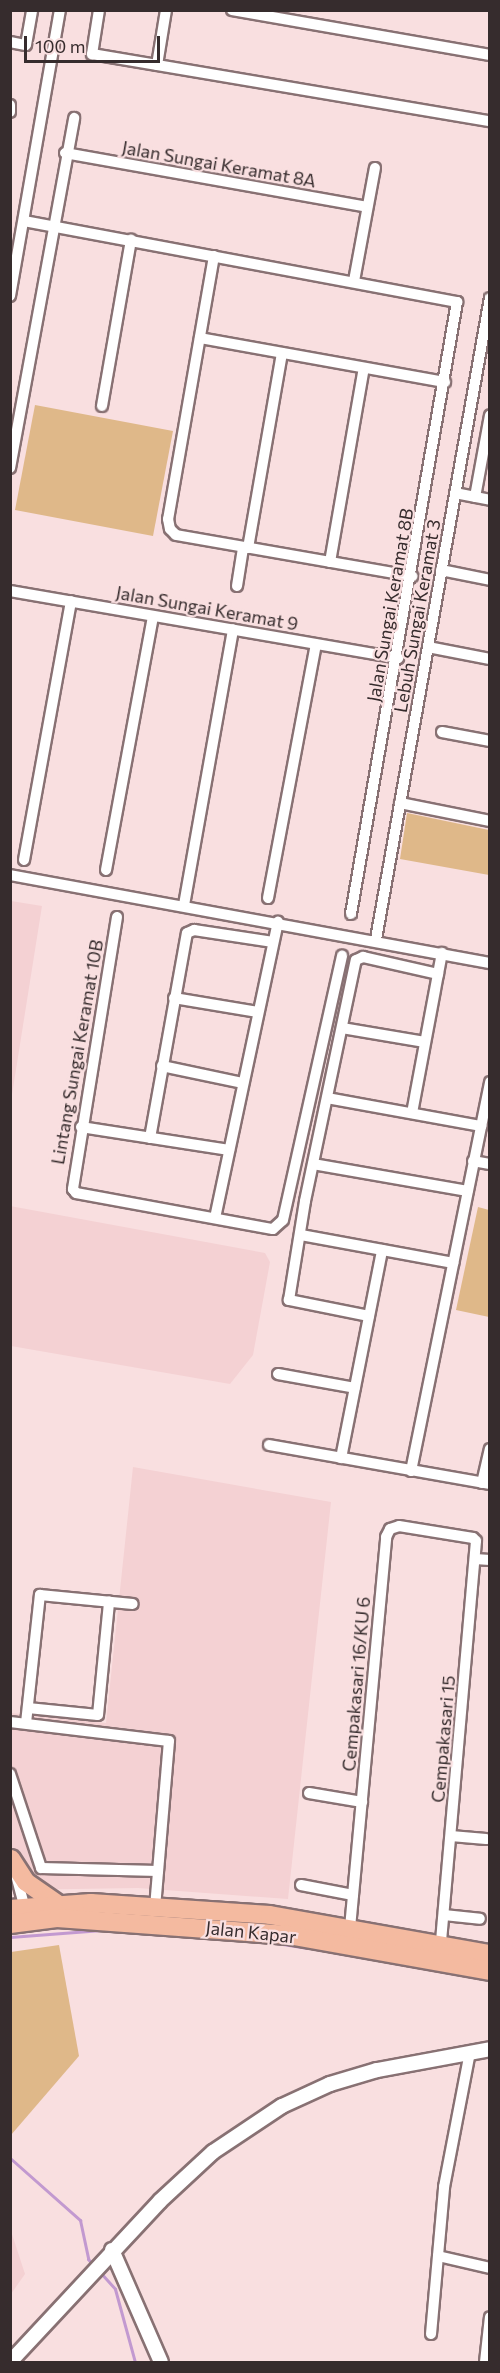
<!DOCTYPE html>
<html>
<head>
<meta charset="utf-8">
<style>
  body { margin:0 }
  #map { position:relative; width:500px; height:2373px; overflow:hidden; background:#f9dfe0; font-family:Commissioner,sans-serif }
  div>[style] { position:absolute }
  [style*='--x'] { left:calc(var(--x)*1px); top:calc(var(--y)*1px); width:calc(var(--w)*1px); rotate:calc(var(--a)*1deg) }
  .built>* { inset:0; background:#f4d1d3 }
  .green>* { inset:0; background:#dfb889 }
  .stream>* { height:3px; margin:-1.5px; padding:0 1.5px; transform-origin:1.5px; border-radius:1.5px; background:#c299d0 }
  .roads { filter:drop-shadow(2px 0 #887173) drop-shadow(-2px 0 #887173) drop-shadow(0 2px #887173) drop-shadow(0 -2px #887173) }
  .minor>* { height:10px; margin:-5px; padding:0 5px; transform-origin:5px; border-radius:5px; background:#fff }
  .tertiary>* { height:14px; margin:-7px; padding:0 7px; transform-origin:7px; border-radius:7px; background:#fff }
  .trunk>* { height:18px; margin:-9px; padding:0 9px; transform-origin:9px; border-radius:9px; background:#f4baa0 }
  span { translate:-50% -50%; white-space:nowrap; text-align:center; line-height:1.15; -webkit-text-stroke:4.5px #f9dfe0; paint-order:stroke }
  .street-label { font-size:18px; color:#362c2d }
  .frame { position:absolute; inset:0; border:12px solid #362c2d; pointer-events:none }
  .scale { position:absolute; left:24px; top:36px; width:136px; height:27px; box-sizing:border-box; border:3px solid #362c2d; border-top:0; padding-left:8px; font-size:18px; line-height:21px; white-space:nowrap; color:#362c2d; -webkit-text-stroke:4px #f9dfe0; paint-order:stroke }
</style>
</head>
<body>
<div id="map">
  <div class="built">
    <i style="clip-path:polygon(11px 901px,42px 906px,11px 1101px,10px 901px)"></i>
    <i style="clip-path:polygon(10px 1206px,265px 1253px,270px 1262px,253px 1355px,230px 1384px,11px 1346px)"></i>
    <i style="clip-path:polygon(133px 1467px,331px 1502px,288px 1899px,138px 1888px,11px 1890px,11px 1713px,106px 1723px)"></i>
    <i style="clip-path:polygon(11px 2231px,25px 2274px,11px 2294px,10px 2294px)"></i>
  </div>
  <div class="green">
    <i style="clip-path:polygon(35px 405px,173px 431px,153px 536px,15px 510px)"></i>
    <i style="clip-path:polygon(407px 813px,489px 830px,489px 875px,400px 859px)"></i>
    <i style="clip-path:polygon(478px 1207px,489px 1210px,489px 1317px,456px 1310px)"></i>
    <i style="clip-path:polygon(59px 1945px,79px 2056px,11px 2135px,11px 1952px)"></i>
  </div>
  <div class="stream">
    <i style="--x:10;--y:1937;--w:92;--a:-4.4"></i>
    <i style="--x:276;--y:1943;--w:32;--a:9"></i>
    <i style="--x:10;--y:2158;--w:94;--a:41.5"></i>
    <i style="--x:80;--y:2220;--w:40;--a:78"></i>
    <i style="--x:88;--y:2259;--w:9;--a:49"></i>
    <i style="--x:99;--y:2271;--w:24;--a:48"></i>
    <i style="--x:115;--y:2289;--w:76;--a:74.7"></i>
  </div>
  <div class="roads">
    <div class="minor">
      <i style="--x:99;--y:10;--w:45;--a:99"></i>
      <i style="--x:92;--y:54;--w:404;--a:9.6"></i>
      <i style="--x:232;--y:10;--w:262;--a:9.9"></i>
      <i style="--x:10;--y:42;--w:16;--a:11"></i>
      <i style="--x:26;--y:45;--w:36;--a:-80"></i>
      <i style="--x:157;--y:65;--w:56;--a:-80.7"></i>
      <i style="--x:10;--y:105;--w:7;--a:90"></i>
      <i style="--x:65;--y:153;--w:307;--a:10.1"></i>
      <i style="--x:24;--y:221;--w:441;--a:10.6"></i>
      <i style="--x:457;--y:302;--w:621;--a:99.83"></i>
      <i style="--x:214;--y:256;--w:267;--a:99.9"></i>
      <i style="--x:168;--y:519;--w:10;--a:79"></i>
      <i style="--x:170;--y:529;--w:8;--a:45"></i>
      <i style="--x:176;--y:535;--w:240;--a:9.9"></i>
      <i style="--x:354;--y:281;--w:115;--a:-79.5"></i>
      <i style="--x:10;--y:296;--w:290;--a:-80.1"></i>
      <i style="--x:200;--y:338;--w:249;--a:10.2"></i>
      <i style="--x:102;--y:406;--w:169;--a:-80.1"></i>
      <i style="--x:10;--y:468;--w:356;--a:-79.6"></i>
      <i style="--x:455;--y:493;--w:36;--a:11"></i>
      <i style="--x:475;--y:497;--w:83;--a:-79.6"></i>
      <i style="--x:248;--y:548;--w:198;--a:-80.1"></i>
      <i style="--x:330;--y:562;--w:197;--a:-80.1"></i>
      <i style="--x:441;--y:570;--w:50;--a:11.5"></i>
      <i style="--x:237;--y:586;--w:39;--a:-81"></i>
      <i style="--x:10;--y:591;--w:394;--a:9.8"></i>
      <i style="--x:428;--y:647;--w:63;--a:11"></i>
      <i style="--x:442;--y:732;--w:49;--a:10.6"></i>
      <i style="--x:400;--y:803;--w:92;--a:11.3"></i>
      <i style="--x:24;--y:860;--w:263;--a:-79.7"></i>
      <i style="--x:106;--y:870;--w:258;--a:-79.5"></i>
      <i style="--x:10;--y:875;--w:488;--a:10.4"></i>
      <i style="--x:268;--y:898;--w:258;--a:-79.3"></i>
      <i style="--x:184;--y:905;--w:280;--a:-79.9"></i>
      <i style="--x:117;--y:917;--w:276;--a:99.2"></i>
      <i style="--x:73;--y:1189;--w:5;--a:53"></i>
      <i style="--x:76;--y:1193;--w:200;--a:10.4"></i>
      <i style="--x:273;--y:1229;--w:13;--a:-42"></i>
      <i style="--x:283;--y:1220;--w:271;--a:-77.4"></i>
      <i style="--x:376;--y:939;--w:651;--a:-79.92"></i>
      <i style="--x:174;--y:998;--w:85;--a:9.5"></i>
      <i style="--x:342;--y:1028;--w:84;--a:9.6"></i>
      <i style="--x:162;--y:1066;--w:83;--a:11.9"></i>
      <i style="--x:327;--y:1098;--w:157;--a:10.3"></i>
      <i style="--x:412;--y:1113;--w:163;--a:-79.4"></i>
      <i style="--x:81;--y:1127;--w:150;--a:8.8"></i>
      <i style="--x:150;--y:1138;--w:208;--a:-79.8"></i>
      <i style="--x:187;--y:933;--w:8;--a:-23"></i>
      <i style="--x:194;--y:930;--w:80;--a:8.6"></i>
      <i style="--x:473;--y:1161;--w:17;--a:10"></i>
      <i style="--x:313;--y:1164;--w:157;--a:9.9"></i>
      <i style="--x:215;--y:1218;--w:303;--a:-78"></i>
      <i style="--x:301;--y:1235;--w:155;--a:10.4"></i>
      <i style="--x:369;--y:1316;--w:82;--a:-168.7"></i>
      <i style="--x:289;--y:1300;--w:100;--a:-80.8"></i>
      <i style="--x:305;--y:1201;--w:246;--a:-78.1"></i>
      <i style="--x:356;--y:960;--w:8;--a:-23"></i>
      <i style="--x:363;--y:957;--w:77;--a:12.8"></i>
      <i style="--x:278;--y:1374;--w:78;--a:10.3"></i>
      <i style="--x:269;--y:1445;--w:224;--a:10"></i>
      <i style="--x:341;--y:1458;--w:212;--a:-78.8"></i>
      <i style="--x:411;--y:1471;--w:397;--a:-78.5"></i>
      <i style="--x:482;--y:1483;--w:35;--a:-77"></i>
      <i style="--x:475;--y:1559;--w:15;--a:4"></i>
      <i style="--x:28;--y:1708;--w:70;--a:5.7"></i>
      <i style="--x:98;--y:1715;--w:114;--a:-84.4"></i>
      <i style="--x:10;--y:1722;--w:160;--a:6.8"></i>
      <i style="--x:169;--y:1741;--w:167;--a:94.8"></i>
      <i style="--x:26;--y:1723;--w:129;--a:-83.8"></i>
      <i style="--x:40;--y:1595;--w:93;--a:5.5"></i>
      <i style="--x:10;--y:1774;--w:99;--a:71.7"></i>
      <i style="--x:41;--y:1868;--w:117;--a:1.5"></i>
      <i style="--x:309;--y:1793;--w:54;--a:9.6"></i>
      <i style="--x:451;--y:1836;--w:35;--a:5"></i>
      <i style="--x:16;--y:1875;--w:38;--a:75"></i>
      <i style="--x:301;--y:1885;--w:53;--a:10.9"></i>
      <i style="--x:444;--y:1915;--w:36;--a:6"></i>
      <i style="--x:350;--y:1928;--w:393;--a:-84.7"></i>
      <i style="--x:386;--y:1537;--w:9;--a:-63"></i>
      <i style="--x:390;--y:1529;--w:9;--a:-18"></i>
      <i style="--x:399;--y:1526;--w:75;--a:9.2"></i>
      <i style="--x:473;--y:1538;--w:4;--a:45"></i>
      <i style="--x:476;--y:1541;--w:405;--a:95"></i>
      <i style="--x:438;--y:2256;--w:53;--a:13"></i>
      <i style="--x:431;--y:2334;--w:148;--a:-84.9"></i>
      <i style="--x:444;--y:2187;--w:137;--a:-79.1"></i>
      <i style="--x:485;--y:2362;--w:45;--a:-83.7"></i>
    </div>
    <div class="tertiary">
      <i style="--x:112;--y:2250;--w:122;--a:66.4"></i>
      <i style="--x:10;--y:2362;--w:220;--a:-47"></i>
      <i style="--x:160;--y:2201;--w:72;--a:-42.8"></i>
      <i style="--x:213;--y:2152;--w:83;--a:-33.7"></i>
      <i style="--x:282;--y:2106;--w:53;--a:-24.6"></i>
      <i style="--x:330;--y:2084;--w:49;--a:-16.6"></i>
      <i style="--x:377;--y:2070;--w:115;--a:-10.5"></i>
    </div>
    <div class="trunk">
      <i style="--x:11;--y:1859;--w:27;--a:57"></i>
      <i style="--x:26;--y:1882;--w:37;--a:35"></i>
      <i style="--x:10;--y:1909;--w:81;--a:-4.2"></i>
      <i style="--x:91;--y:1903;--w:179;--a:3.8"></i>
      <i style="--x:270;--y:1915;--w:223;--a:10.1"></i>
      <i style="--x:10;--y:1924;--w:47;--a:-7.3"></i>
      <i style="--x:57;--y:1918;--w:232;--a:4.2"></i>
      <i style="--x:288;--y:1935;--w:205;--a:10.1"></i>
    </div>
  </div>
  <div class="street-label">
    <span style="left:219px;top:164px;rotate:10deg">Jalan Sungai Keramat 8A</span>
    <span style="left:390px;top:605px;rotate:-80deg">Jalan Sungai Keramat 8B</span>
    <span style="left:207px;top:608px;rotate:10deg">Jalan Sungai Keramat 9</span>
    <span style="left:417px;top:616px;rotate:-80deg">Lebuh Sungai Keramat 3</span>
    <span style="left:77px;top:1052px;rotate:-80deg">Lintang Sungai Keramat 10B</span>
    <span style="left:356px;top:1684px;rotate:-85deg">Cempakasari 16/KU 6</span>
    <span style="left:443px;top:1739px;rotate:-85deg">Cempakasari 15</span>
    <span style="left:251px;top:1932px;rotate:6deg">Jalan Kapar</span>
  </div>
  <div class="frame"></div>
  <div class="scale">100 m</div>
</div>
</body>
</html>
